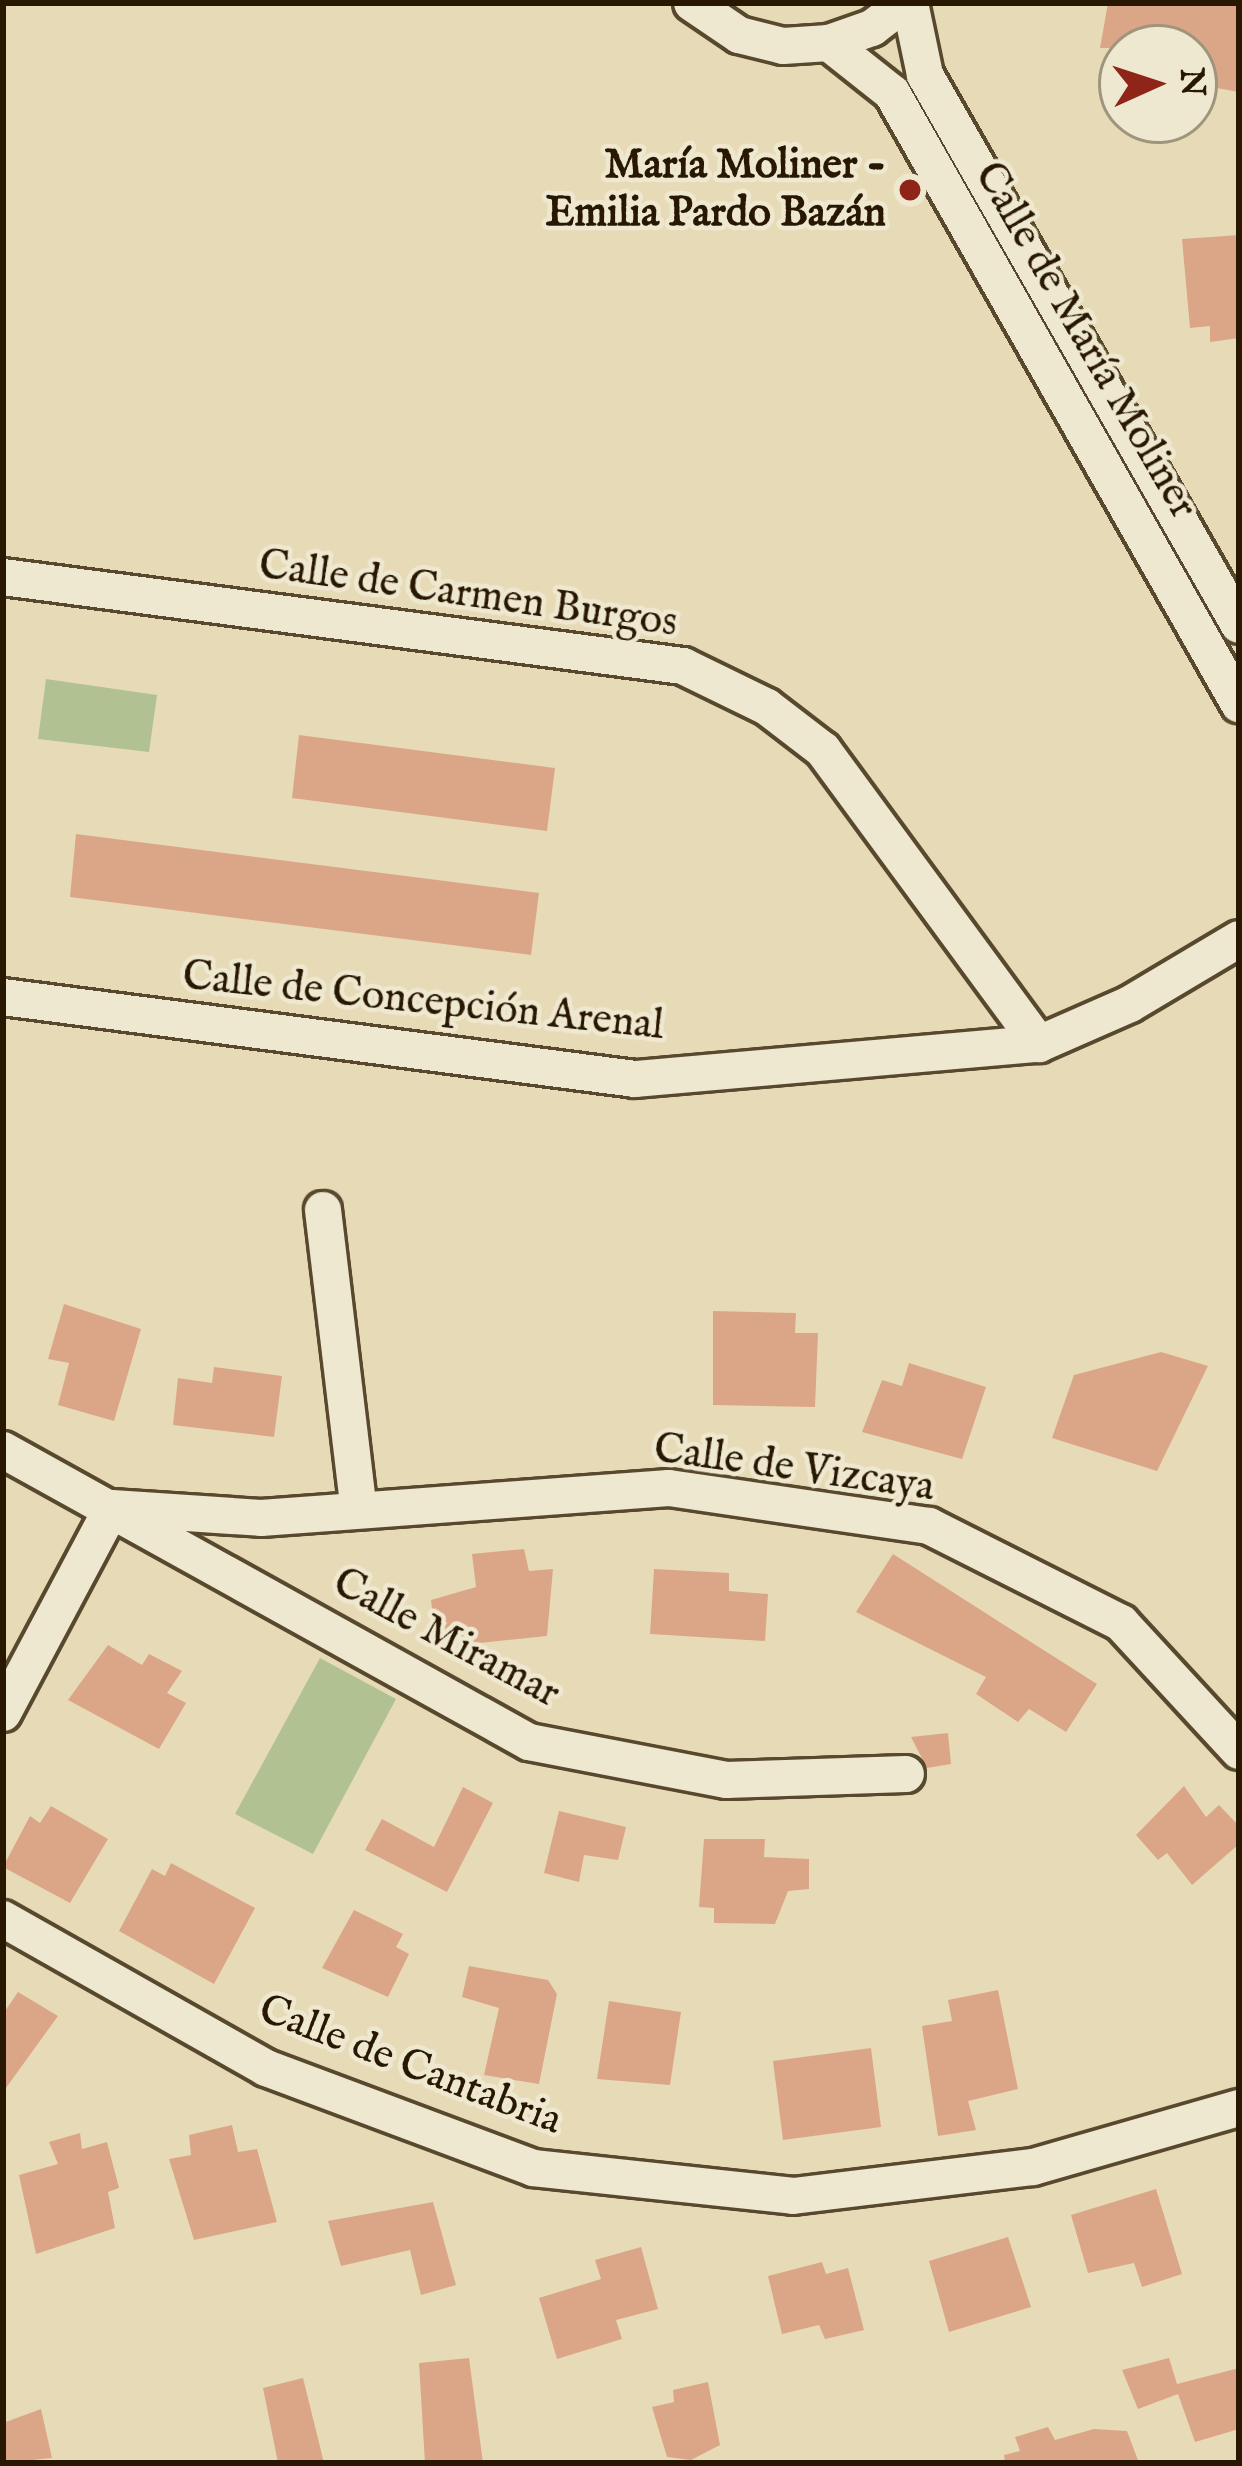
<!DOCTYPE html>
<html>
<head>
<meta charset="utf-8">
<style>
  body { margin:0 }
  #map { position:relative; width:1242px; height:2466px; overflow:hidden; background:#e7dbb7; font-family:"IM FELL English",serif }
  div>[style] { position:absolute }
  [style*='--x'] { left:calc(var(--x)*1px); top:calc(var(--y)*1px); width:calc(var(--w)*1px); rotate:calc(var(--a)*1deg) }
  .green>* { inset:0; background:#b2c191 }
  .building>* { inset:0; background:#dba687 }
  .roads { filter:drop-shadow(3px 0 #58492e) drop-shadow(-3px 0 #58492e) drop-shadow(0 3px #58492e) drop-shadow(0 -3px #58492e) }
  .street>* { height:36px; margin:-18px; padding:0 18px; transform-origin:18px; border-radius:18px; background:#efe8d0 }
  .dots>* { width:33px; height:33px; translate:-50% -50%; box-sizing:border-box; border:6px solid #efe8d0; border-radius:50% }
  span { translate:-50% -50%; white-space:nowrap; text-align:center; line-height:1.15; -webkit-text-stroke:9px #efe8d0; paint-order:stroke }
  .poi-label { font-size:42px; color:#281801; font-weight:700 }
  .right { translate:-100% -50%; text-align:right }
  .street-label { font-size:42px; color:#281801 }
  .frame { position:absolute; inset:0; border:6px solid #281801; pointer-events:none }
  .north { position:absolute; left:1098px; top:24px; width:120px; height:120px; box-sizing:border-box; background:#efe8d0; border:3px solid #9f957d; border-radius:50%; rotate:87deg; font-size:33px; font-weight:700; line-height:48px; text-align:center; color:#281801 }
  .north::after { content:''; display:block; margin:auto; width:42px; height:54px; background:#8f2418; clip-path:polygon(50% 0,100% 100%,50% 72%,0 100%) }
</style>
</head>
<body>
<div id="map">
  <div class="green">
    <i style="clip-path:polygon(46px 679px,157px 695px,149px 752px,38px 739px)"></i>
    <i style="clip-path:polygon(320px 1658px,396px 1699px,313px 1854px,235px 1814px)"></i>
  </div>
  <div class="building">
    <i style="clip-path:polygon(1108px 3px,1239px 3px,1239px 92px,1194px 84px,1194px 48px,1100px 48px)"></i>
    <i style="clip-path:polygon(1239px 235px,1239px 338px,1210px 342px,1210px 326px,1190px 328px,1182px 239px)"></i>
    <i style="clip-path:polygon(299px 735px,555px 768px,547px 831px,292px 798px)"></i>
    <i style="clip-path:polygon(76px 834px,539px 893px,531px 955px,70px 897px)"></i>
    <i style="clip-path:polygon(64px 1304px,141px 1329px,114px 1421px,58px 1405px,69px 1363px,48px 1359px)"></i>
    <i style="clip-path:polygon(713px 1311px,796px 1313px,795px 1333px,818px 1333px,815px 1407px,713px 1405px)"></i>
    <i style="clip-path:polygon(1161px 1352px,1208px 1366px,1157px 1471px,1052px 1438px,1074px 1375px)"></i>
    <i style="clip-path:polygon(909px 1363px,986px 1387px,962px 1459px,862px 1432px,882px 1380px,902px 1386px)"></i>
    <i style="clip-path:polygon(214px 1367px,282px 1376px,274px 1437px,173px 1425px,178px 1378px,212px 1383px)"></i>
    <i style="clip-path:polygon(524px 1549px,529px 1571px,553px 1569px,547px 1636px,461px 1645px,461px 1632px,435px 1634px,431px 1600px,476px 1587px,472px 1554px)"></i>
    <i style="clip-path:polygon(893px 1554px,1097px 1684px,1066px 1732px,1029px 1709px,1018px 1722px,976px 1694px,986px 1677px,856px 1612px)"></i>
    <i style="clip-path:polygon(654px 1569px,729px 1573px,729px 1591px,768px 1594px,765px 1641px,650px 1634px)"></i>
    <i style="clip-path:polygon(108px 1645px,142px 1665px,149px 1654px,182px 1671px,167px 1693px,186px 1703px,159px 1749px,68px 1700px)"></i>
    <i style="clip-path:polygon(948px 1733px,951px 1764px,927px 1768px,911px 1737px)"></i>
    <i style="clip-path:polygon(1184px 1786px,1206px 1817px,1219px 1805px,1239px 1826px,1239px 1844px,1192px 1885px,1167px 1853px,1158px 1860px,1136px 1835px)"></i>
    <i style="clip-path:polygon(463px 1787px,493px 1803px,447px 1892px,365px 1850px,382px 1819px,434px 1847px)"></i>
    <i style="clip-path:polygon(51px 1806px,108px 1839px,70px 1903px,3px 1867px,30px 1816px,40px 1823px)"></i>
    <i style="clip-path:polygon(559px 1811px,626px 1827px,618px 1860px,584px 1855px,579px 1882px,544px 1873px)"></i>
    <i style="clip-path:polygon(704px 1839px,765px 1839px,764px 1857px,809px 1859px,809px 1889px,788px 1891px,775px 1924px,714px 1923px,714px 1908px,699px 1907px)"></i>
    <i style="clip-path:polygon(171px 1863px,255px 1908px,214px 1984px,119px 1931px,152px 1869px,165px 1876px)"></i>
    <i style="clip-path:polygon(354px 1910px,403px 1934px,396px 1947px,409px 1954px,388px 1997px,322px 1968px)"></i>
    <i style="clip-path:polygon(469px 1966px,548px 1980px,557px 1994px,539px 2084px,484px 2075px,499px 2008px,462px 1997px)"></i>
    <i style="clip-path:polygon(998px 1990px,1018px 2089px,968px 2101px,976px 2130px,938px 2136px,922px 2026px,952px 2021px,948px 2000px)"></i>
    <i style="clip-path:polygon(18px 1992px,58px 2016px,3px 2092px,3px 2014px)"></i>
    <i style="clip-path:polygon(609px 2001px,681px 2012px,670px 2085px,597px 2079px)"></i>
    <i style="clip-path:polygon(871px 2048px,881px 2127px,783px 2140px,773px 2061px)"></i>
    <i style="clip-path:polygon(232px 2125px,238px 2152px,257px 2149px,277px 2222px,194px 2240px,169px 2159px,191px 2155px,189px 2135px)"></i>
    <i style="clip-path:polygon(80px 2133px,82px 2149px,107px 2142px,119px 2188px,108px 2192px,115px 2228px,36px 2254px,19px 2175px,58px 2164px,49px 2142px)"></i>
    <i style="clip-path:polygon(1156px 2189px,1182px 2274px,1142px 2287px,1134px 2263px,1088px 2273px,1071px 2215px)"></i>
    <i style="clip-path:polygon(433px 2202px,456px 2285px,421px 2295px,410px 2250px,341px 2266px,328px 2221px)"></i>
    <i style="clip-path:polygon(1008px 2237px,1031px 2307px,949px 2332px,929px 2261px)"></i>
    <i style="clip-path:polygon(641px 2247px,658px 2309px,616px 2320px,622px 2339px,557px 2359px,539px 2298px,601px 2279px,595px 2260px)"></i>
    <i style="clip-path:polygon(822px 2262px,826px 2274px,848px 2268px,864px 2330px,825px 2339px,819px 2325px,782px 2334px,768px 2276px)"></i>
    <i style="clip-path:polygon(469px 2358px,483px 2463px,425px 2463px,419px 2363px)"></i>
    <i style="clip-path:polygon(1169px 2358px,1177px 2384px,1239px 2368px,1239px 2429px,1195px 2442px,1178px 2394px,1138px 2409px,1122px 2370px)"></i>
    <i style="clip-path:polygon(303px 2378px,324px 2463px,278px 2463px,263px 2388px)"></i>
    <i style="clip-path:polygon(708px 2382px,720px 2445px,691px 2460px,667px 2457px,652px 2407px,674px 2402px,673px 2390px)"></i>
    <i style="clip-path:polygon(41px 2409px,52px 2458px,3px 2463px,3px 2423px)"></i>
    <i style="clip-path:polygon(1048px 2427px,1055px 2440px,1094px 2429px,1127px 2431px,1139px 2463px,1005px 2463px,1004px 2455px,1020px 2451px,1015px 2437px)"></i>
  </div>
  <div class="roads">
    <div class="street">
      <i style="--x:692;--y:3;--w:57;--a:34.2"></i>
      <i style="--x:739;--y:35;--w:45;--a:14"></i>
      <i style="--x:783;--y:46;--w:46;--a:-3.7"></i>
      <i style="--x:829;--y:43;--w:46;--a:-19.2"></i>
      <i style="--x:872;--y:28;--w:41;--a:-37.1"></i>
      <i style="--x:910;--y:3;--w:74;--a:78.2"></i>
      <i style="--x:925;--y:75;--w:633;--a:60.28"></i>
      <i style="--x:829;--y:43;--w:80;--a:38.4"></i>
      <i style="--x:892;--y:93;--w:703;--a:60.41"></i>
      <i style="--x:3;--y:577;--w:686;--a:7.46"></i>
      <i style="--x:683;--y:666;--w:93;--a:26"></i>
      <i style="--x:767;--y:707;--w:71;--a:37.5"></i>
      <i style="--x:823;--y:750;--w:365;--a:53.7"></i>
      <i style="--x:3;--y:997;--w:637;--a:7.39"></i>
      <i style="--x:635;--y:1079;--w:406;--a:-5"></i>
      <i style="--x:1039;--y:1044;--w:99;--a:-23.7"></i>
      <i style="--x:1130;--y:1004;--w:127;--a:-30.8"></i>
      <i style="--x:323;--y:1210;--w:302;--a:83.2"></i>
      <i style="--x:3;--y:1450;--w:602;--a:29.04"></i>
      <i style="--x:529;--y:1742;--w:201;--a:10.9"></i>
      <i style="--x:726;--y:1780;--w:180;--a:-1.9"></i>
      <i style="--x:112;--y:1508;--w:149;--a:3.8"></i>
      <i style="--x:261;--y:1518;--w:409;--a:-4.2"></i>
      <i style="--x:669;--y:1488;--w:263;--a:8.3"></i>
      <i style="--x:929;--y:1526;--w:215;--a:26.8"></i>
      <i style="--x:1121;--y:1623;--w:174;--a:47.3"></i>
      <i style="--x:3;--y:1713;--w:232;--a:-62"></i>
      <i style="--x:3;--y:1919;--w:302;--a:29.5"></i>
      <i style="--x:266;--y:2068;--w:285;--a:20.5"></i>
      <i style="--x:533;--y:2168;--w:262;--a:6.1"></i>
      <i style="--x:793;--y:2196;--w:242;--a:-6.9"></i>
      <i style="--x:1033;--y:2167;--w:214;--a:-16"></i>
    </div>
  </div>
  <div class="dots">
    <i style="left:910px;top:190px;background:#8f2418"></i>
  </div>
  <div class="poi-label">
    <span class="right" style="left:886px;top:190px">María Moliner -<br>Emilia Pardo Bazán</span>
  </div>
  <div class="street-label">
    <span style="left:1085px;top:341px;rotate:60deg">Calle de María Moliner</span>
    <span style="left:468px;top:595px;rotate:8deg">Calle de Carmen Burgos</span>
    <span style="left:423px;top:1002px;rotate:6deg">Calle de Concepción Arenal</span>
    <span style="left:794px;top:1469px;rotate:8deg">Calle de Vizcaya</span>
    <span style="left:446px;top:1639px;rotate:28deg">Calle Miramar</span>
    <span style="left:410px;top:2066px;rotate:21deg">Calle de Cantabria</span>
  </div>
  <div class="frame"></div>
  <div class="north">N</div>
</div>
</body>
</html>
